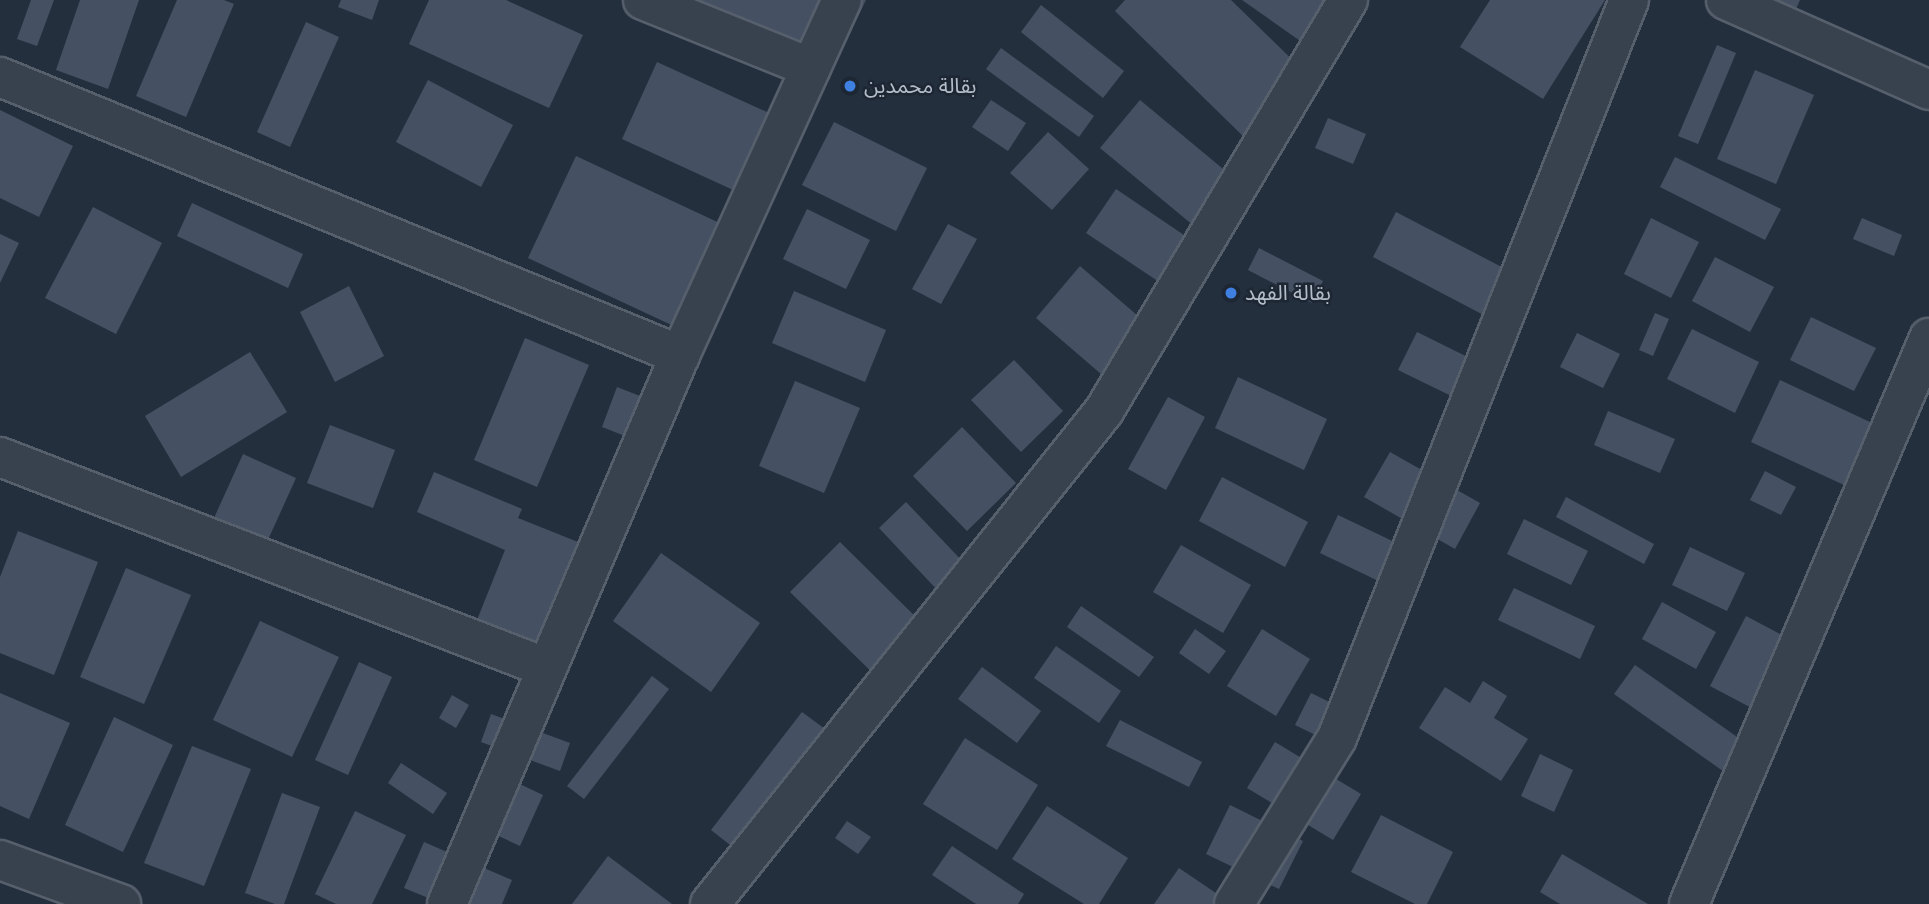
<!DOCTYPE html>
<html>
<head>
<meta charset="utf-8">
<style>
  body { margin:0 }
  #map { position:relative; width:1929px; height:904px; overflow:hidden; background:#242f3e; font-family:Raleway,"Noto Sans Arabic",sans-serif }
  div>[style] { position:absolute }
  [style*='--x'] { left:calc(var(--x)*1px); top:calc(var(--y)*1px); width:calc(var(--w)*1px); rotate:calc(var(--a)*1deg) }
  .building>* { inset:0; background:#455162 }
  .roads { filter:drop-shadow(2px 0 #565f6c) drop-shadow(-2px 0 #565f6c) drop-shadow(0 2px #565f6c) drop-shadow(0 -2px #565f6c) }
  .minor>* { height:38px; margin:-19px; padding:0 19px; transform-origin:19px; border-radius:19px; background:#38414e }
  .dots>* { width:19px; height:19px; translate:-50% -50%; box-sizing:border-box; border:4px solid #1d2633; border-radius:50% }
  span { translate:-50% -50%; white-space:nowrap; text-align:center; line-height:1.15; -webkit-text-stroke:5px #1d2633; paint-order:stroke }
  .poi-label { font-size:21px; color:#b4bcc9 }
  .left { translate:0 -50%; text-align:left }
</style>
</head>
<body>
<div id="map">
  <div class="building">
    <i style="clip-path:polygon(31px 0,54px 0,37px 46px,17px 39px)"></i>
    <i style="clip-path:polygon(80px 0,139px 0,108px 89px,56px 70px)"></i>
    <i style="clip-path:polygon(177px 0,224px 0,234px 4px,186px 117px,136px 96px)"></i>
    <i style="clip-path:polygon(341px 0,379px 0,372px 20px,338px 7px)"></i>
    <i style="clip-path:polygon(429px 0,506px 0,583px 35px,549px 108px,409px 44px)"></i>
    <i style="clip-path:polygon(699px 0,866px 0,832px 69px,697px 3px)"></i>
    <i style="clip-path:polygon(1125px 0,1231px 0,1310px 77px,1248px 141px,1115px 11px)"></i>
    <i style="clip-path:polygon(1242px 0,1352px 0,1316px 52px)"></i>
    <i style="clip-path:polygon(1490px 0,1605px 0,1543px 99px,1460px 47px)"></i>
    <i style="clip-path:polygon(1755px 0,1800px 0,1793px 16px)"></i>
    <i style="clip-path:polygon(1041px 5px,1124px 71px,1103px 98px,1021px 32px)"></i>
    <i style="clip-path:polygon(306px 22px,339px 37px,290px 147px,257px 132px)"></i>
    <i style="clip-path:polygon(1717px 45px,1736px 53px,1698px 144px,1678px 136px)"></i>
    <i style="clip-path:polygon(1001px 48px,1094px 116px,1079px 137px,986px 69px)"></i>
    <i style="clip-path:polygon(657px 62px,789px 122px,755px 200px,622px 139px)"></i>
    <i style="clip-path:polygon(1755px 70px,1814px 95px,1776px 184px,1717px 159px)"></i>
    <i style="clip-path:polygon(428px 80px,513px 125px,481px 187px,396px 142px)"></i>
    <i style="clip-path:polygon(991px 100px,1026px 123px,1008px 151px,972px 127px)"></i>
    <i style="clip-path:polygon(1140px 100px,1240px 183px,1200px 231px,1100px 148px)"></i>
    <i style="clip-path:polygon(0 110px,73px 146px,39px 217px,0 198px)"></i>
    <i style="clip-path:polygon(1328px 118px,1366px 134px,1353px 164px,1315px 148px)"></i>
    <i style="clip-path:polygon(834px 122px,927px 168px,896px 231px,802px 185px)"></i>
    <i style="clip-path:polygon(1048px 132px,1089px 169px,1052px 210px,1010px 173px)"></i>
    <i style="clip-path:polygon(576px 156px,743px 234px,695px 336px,528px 258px)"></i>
    <i style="clip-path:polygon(1675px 157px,1781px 209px,1765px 240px,1660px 187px)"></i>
    <i style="clip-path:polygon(1116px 189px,1212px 254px,1183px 298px,1086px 233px)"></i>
    <i style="clip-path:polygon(192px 203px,303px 254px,288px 288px,177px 236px)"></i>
    <i style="clip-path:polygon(93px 207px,162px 243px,116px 334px,45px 298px)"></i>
    <i style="clip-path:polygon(807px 209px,870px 240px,846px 289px,783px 259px)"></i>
    <i style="clip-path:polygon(1396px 212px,1519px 276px,1495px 321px,1373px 257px)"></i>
    <i style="clip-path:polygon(1651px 218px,1699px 242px,1671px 298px,1624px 274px)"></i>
    <i style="clip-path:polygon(1862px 218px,1902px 235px,1894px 256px,1853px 239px)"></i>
    <i style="clip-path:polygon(948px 224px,977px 239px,941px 304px,912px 289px)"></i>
    <i style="clip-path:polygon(0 234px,19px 243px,0 283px)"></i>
    <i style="clip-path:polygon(1259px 248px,1323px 281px,1312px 303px,1248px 270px)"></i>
    <i style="clip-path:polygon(1715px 257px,1774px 287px,1750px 332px,1692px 301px)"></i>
    <i style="clip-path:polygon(1080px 266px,1145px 322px,1101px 374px,1036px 318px)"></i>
    <i style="clip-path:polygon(349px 286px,384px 356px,335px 382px,300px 312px)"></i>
    <i style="clip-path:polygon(794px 291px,886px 330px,865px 382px,772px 343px)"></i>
    <i style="clip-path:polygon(1655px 313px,1669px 319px,1653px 356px,1639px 350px)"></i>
    <i style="clip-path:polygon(1811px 317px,1876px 348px,1854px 391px,1790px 360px)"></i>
    <i style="clip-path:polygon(1692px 329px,1759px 362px,1735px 413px,1667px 379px)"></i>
    <i style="clip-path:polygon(1417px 332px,1500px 373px,1482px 411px,1398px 370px)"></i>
    <i style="clip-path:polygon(1577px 333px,1620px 354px,1603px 388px,1560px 367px)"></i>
    <i style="clip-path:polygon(525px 338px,589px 365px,537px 487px,474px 460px)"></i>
    <i style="clip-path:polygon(250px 352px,287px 412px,181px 477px,145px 416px)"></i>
    <i style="clip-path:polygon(1014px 360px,1063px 411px,1021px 452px,971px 400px)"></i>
    <i style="clip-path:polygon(1238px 377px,1327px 419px,1304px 470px,1215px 428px)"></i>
    <i style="clip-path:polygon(1780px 380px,1885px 429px,1857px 491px,1751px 442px)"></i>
    <i style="clip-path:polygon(795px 381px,860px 408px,824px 493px,759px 466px)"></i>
    <i style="clip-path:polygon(617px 387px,663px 405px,648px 445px,602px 427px)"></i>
    <i style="clip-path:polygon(1168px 397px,1205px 417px,1166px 490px,1128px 469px)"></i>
    <i style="clip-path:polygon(1608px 411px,1675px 439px,1660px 473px,1594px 445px)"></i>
    <i style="clip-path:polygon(330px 425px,395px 450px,373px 508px,307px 483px)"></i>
    <i style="clip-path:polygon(962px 427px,1016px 483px,967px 531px,913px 476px)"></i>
    <i style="clip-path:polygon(1390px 452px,1480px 503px,1455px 549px,1364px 497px)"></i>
    <i style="clip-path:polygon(243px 454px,296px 478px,267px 542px,214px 518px)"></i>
    <i style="clip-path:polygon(1765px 471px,1796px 487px,1781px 515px,1750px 500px)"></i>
    <i style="clip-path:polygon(434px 472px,522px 509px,518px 518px,598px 550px,553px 662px,473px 630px,505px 550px,417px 512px)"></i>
    <i style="clip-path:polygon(1222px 477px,1308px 522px,1285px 567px,1199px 521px)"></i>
    <i style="clip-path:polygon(1566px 497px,1654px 544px,1644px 564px,1556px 517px)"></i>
    <i style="clip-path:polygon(906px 502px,968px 567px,940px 593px,879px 528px)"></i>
    <i style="clip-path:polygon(1338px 515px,1409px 549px,1391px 587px,1320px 553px)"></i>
    <i style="clip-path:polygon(1524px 519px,1588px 551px,1571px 585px,1507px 554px)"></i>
    <i style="clip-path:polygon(18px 531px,98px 562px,54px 675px,0 653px,0 577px)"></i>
    <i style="clip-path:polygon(840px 542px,936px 637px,887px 687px,790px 592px)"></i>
    <i style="clip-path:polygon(1181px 545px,1251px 585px,1223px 633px,1153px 592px)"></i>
    <i style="clip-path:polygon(1690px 547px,1745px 573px,1727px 611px,1672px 585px)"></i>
    <i style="clip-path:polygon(661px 553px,760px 623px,711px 692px,613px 621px)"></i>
    <i style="clip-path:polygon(126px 568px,191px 595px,144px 704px,80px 677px)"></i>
    <i style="clip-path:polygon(1514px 588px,1595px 626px,1580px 659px,1498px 620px)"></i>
    <i style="clip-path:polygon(1662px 602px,1716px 632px,1696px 669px,1642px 639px)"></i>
    <i style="clip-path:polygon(1081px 606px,1154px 657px,1139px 677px,1067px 627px)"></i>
    <i style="clip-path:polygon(1746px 616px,1814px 652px,1778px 722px,1710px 686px)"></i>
    <i style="clip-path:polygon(260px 621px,339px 657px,292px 757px,213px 720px)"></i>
    <i style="clip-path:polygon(1195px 629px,1226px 651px,1209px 674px,1179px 653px)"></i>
    <i style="clip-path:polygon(1262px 629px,1310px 659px,1276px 716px,1227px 686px)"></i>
    <i style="clip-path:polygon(1056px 646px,1121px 691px,1099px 723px,1034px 678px)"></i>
    <i style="clip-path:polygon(359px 662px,392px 677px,348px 775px,315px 760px)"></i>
    <i style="clip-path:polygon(1635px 665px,1750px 746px,1730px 776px,1614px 694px)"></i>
    <i style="clip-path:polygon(982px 667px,1041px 711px,1017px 743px,958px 699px)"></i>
    <i style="clip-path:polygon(652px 676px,669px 689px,584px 799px,567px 786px)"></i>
    <i style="clip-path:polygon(1483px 681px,1507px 696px,1494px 718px,1528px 739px,1501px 781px,1419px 728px,1445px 687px,1470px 703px)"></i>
    <i style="clip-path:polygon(0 693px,70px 723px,29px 819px,0 806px)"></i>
    <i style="clip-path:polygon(1311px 693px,1354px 714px,1338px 746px,1295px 725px)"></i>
    <i style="clip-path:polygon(452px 695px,469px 705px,456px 728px,439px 718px)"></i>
    <i style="clip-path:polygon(802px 712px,825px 729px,734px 848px,711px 830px)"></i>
    <i style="clip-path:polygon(491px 714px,570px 743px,560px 771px,481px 742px)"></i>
    <i style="clip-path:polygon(114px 717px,173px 745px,123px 852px,65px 825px)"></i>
    <i style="clip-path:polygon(1120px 720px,1202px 762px,1189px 787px,1106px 746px)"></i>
    <i style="clip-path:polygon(965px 738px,1038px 785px,997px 850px,923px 804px)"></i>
    <i style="clip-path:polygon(1275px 742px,1361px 794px,1333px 840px,1247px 788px)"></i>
    <i style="clip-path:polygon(192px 746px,251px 769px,204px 886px,144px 863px)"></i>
    <i style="clip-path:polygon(1540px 754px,1573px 770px,1554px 812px,1521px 796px)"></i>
    <i style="clip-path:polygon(401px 763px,447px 793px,433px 814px,388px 783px)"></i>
    <i style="clip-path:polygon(484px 767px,543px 795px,520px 846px,460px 818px)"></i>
    <i style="clip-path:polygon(282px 793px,320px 807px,284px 904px,275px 904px,245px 893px)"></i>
    <i style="clip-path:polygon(1230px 805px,1303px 841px,1279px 889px,1206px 854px)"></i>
    <i style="clip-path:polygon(1047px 806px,1128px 858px,1099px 904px,1084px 904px,1012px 859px)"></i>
    <i style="clip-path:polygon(355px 811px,406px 835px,372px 904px,336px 904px,315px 894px)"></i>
    <i style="clip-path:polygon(1381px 815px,1453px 852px,1427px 904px,1415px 904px,1351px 872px)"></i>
    <i style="clip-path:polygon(847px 821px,871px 837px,858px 854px,835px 838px)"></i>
    <i style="clip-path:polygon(424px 842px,512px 880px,502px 904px,443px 904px,404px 888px)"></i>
    <i style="clip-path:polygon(952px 846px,1024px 894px,1018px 904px,976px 904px,932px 875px)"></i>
    <i style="clip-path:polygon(1562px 854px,1648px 904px,1560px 904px,1540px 892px)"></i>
    <i style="clip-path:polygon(608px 856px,672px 904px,572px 904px)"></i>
    <i style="clip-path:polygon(1179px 868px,1232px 904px,1154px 904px)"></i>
  </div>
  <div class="roads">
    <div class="minor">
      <i style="--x:643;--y:0;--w:181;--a:22"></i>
      <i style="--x:1726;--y:0;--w:222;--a:23.9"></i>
      <i style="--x:0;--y:77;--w:735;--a:22.24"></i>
      <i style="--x:0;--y:457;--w:586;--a:21.09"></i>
      <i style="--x:0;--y:860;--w:129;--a:20"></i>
      <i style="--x:447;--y:904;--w:596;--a:-67"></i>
      <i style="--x:680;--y:355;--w:390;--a:-65.5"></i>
      <i style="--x:710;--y:904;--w:631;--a:-51.37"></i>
      <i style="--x:1104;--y:411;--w:478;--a:-59.3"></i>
      <i style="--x:1234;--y:904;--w:195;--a:-58.2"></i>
      <i style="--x:1337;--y:738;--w:794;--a:-68.41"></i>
      <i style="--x:1689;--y:904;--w:615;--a:-67.02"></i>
    </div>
  </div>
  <div class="dots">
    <i style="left:850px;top:86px;background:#3f7fe0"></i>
    <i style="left:1231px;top:293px;background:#3f7fe0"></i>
  </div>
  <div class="poi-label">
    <span class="left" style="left:864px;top:86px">بقالة محمدين</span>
    <span class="left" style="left:1245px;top:293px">بقالة الفهد</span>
  </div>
</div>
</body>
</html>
